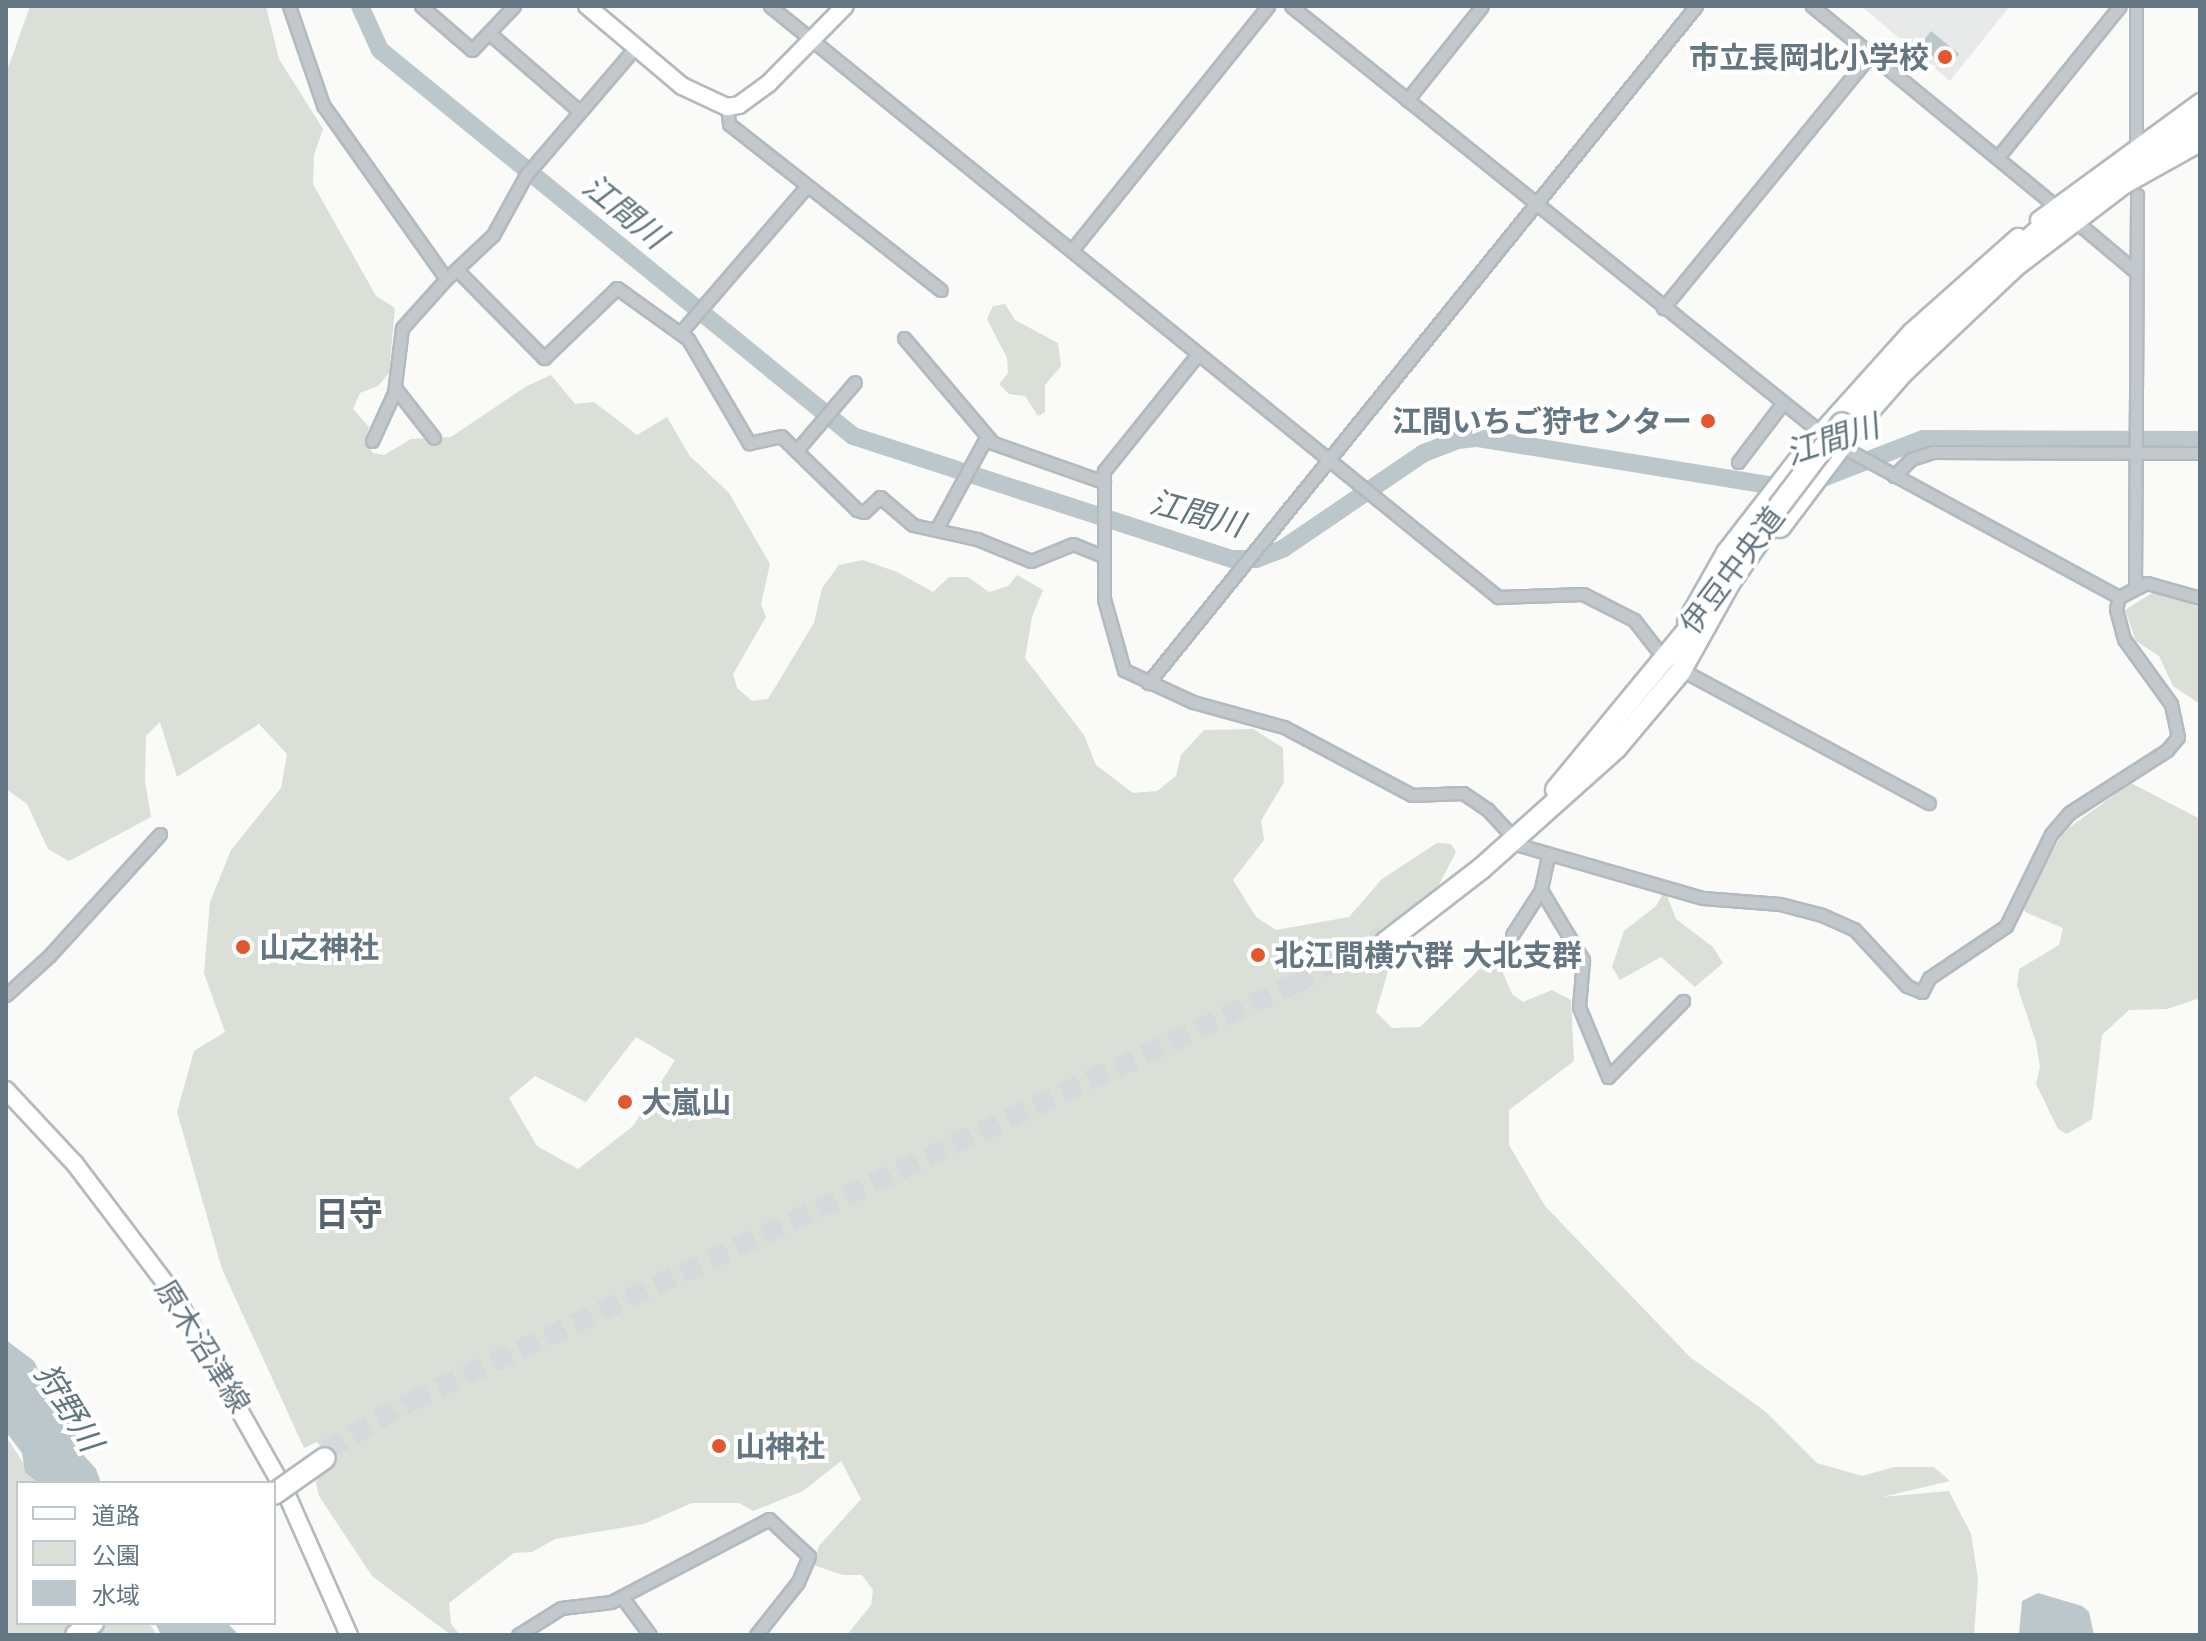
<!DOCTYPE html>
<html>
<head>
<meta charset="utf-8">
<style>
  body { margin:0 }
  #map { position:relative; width:2206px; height:1641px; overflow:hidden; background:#fafaf8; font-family:Mulish,"Noto Sans JP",sans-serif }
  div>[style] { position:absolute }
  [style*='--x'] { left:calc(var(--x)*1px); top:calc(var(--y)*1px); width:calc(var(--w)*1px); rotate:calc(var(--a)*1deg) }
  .built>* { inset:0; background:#e8e9e9 }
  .green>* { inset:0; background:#dadfd7 }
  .water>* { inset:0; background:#bbc7cb }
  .river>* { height:18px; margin:-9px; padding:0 9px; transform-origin:9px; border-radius:9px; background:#bbc7cb }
  .motorway-tunnel>* { height:20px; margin-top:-10px; transform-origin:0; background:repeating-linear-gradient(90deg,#d5d9db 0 20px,transparent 0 30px) }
  .roads { filter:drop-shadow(2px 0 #b3babf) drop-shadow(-2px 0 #b3babf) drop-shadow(0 2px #b3babf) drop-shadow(0 -2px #b3babf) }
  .minor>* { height:11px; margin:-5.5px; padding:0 5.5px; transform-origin:5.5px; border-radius:5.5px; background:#c3c8cc }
  .secondary>* { height:16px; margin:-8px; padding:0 8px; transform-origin:8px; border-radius:8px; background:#fff }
  .motorway>* { height:20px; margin:-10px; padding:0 10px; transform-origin:10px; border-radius:10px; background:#fff }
  .bridges { filter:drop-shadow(2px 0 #b4b9bd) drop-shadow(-2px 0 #b4b9bd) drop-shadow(0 2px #b4b9bd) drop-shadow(0 -2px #b4b9bd) }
  .motorway-bridge>* { height:20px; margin:-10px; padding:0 10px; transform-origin:10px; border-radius:10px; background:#fff }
  .dots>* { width:22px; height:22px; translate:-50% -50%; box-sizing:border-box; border:4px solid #fff; border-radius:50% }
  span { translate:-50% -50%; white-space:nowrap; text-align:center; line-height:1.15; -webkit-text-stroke:8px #fff; paint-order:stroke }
  .poi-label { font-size:30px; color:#657683; font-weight:700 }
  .right { translate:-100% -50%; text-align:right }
  .left { translate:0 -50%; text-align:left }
  .street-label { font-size:30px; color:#657683 }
  .water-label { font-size:32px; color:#60757c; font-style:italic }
  .quarter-label { font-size:34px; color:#57646e; font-weight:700 }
  .frame { position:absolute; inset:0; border:8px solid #657683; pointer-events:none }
  .legend { position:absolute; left:16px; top:1481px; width:260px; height:144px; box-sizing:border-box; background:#fff; border:2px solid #c1c8cd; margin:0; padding:10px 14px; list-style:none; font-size:24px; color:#657683 }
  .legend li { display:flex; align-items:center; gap:16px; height:40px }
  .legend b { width:40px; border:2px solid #c1c8cd }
</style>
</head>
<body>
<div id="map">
  <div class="built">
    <i style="clip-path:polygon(1861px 6px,2010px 6px,1950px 81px)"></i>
  </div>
  <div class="green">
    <i style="clip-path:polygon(evenodd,30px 6px,266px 6px,279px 59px,323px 129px,314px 155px,313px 184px,376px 296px,395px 308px,389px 373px,378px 386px,360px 393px,353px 409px,369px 427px,365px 441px,373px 453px,384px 455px,411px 439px,451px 437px,525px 387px,551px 375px,575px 404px,594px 402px,637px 435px,667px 417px,689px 455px,729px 493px,770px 564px,761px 604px,766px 617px,733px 674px,737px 688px,752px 701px,768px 699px,814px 623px,822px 588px,839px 565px,863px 560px,897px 572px,933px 592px,949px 577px,968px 577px,989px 592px,1008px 586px,1017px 575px,1043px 590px,1032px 617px,1025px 658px,1084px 735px,1096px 765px,1133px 793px,1157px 791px,1176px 776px,1181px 755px,1204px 730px,1253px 729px,1283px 748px,1284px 782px,1261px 821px,1264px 840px,1233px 880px,1256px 917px,1276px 930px,1349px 917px,1382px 879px,1437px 843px,1451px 844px,1456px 852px,1435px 892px,1374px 935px,1388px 971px,1376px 1012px,1392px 1028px,1420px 1027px,1487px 962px,1499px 964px,1512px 994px,1523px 1002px,1552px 990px,1571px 1000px,1574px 1061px,1509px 1110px,1509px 1145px,1545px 1206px,1690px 1357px,1766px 1412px,1817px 1463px,1862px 1476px,1894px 1467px,1934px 1467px,1950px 1481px,1882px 1497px,1949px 1491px,1971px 1534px,1978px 1579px,1974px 1635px,847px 1635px,871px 1605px,873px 1590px,862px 1575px,843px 1575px,813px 1565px,819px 1546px,861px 1499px,841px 1461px,803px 1491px,753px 1511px,739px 1503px,692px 1503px,644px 1524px,555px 1539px,532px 1552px,514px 1553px,449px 1603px,451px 1624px,460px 1635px,451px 1635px,372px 1576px,319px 1496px,314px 1474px,332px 1460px,317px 1442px,304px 1448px,222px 1269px,177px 1112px,194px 1051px,225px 1032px,204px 973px,210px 902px,231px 850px,281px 788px,287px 754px,259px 724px,177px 777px,160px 722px,146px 736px,145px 780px,151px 817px,69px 861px,48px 849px,27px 804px,6px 789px,6px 74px,30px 6px,636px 1037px,675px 1060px,633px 1126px,578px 1169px,537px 1146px,509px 1098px,535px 1076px,586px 1102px,636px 1037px)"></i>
    <i style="clip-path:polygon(1005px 304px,1015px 320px,1058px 343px,1061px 366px,1045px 385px,1045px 412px,1038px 416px,1025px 396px,1009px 394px,999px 384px,1008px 373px,1007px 358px,987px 319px,993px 306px)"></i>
    <i style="clip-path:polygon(2157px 590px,2200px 608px,2200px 704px,2173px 686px,2159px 656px,2136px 641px,2125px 610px)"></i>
    <i style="clip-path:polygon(2131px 783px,2200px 819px,2200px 998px,2167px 1009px,2129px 1010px,2102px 1035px,2092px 1119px,2067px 1134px,2058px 1129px,2036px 1084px,2040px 1067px,2036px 1042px,2017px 986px,2019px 969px,2059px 945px,2063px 928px,2025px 912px,2024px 905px,2063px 832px)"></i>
    <i style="clip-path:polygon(1665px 890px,1676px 919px,1713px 947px,1723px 963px,1695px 987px,1661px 957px,1620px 980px,1612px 967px,1624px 931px,1656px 906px)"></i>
    <i style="clip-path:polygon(6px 1436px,36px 1483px,18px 1483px,18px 1623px,149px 1623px,157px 1635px,6px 1635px)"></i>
  </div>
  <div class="water">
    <i style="clip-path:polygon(1931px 31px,1959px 54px,1947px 69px,1919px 46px)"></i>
    <i style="clip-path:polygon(6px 1340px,34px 1361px,57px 1406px,75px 1423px,79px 1450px,96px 1469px,101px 1483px,38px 1483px,25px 1472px,22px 1453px,6px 1432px)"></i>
    <i style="clip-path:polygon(2038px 1593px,2082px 1606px,2089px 1612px,2094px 1635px,2019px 1635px,2022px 1601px)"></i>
    <i style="clip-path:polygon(155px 1623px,227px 1623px,239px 1635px,161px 1635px)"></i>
  </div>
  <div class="river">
    <i style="--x:360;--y:6;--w:48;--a:65.6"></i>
    <i style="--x:380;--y:50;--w:611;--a:39.22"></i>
    <i style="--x:853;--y:436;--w:398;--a:18"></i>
    <i style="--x:1232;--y:559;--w:24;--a:0"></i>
    <i style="--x:1256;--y:559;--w:30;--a:-21"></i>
    <i style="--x:1284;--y:548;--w:169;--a:-34.2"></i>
    <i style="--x:1424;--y:453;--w:36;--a:-21"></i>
    <i style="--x:1458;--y:440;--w:20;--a:-6"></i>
    <i style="--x:1478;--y:438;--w:320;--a:9.2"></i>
    <i style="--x:1794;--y:489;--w:138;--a:-21.2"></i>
    <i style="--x:1923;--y:439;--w:277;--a:0.2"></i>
  </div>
  <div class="motorway-tunnel">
    <i style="--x:326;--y:1450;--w:98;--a:-30"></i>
    <i style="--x:411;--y:1401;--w:977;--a:-25.28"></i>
    <i style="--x:1294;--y:984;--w:101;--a:-28.3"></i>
  </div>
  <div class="roads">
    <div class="minor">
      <i style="--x:289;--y:6;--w:105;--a:71"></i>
      <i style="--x:323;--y:105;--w:213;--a:54.7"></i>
      <i style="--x:446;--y:279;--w:64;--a:-43.1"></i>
      <i style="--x:493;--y:235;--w:68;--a:-61.2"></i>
      <i style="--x:526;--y:175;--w:167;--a:-49.4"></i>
      <i style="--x:421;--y:6;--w:67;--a:40.8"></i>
      <i style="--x:472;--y:50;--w:61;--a:-46.3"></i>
      <i style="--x:770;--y:6;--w:938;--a:39.07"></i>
      <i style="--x:1498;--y:597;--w:85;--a:-2"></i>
      <i style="--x:1583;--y:594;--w:57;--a:27"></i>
      <i style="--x:1634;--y:620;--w:36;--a:52"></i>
      <i style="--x:1291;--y:6;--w:684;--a:38.83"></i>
      <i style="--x:1812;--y:6;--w:310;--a:39.4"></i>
      <i style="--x:489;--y:33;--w:119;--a:40.9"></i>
      <i style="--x:1407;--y:100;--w:120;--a:-51.4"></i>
      <i style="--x:727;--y:107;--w:17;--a:83"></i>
      <i style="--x:729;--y:124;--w:269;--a:38.1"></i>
      <i style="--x:2136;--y:144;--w:138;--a:-90"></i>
      <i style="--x:1998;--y:157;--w:194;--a:-51.1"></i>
      <i style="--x:2079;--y:224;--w:73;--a:40"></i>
      <i style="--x:1072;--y:250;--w:313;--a:-51.2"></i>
      <i style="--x:457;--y:270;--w:124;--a:45.3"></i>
      <i style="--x:544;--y:358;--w:101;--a:-43.8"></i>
      <i style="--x:617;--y:288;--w:87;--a:35.7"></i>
      <i style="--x:688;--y:339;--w:121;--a:59.6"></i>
      <i style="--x:749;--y:443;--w:33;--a:-12"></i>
      <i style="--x:781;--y:436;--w:106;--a:44.2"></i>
      <i style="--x:857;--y:510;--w:7;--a:16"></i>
      <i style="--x:864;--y:512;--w:22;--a:-43"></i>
      <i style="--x:880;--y:497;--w:43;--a:40.3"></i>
      <i style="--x:913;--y:525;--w:66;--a:12.3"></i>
      <i style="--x:977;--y:539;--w:58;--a:22.2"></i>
      <i style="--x:1031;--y:561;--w:45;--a:-22"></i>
      <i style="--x:1073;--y:544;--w:32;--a:22"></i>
      <i style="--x:1663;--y:308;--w:328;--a:-50.7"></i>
      <i style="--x:681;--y:332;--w:191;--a:-49.2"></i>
      <i style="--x:904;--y:338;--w:138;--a:49.7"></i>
      <i style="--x:993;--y:443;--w:118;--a:19.4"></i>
      <i style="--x:1198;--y:354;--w:150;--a:128.8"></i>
      <i style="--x:1104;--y:471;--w:128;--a:90"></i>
      <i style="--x:1104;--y:599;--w:74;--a:74.3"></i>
      <i style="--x:1124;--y:670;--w:76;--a:24.9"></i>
      <i style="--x:1193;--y:702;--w:94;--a:15.4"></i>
      <i style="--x:1284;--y:727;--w:145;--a:28"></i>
      <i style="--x:1412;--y:795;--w:51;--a:-2.2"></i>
      <i style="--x:1463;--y:793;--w:29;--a:34"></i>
      <i style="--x:1487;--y:809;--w:33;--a:47"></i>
      <i style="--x:395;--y:388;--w:63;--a:52"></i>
      <i style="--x:372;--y:441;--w:53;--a:-65.4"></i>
      <i style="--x:394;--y:393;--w:65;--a:-83"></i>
      <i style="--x:402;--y:328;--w:66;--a:-48.1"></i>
      <i style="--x:1839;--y:445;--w:319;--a:28.5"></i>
      <i style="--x:797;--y:450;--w:89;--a:-49.5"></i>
      <i style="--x:1738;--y:462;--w:73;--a:-52.8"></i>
      <i style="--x:1894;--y:476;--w:24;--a:-45"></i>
      <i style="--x:1911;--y:459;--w:22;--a:-18"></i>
      <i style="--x:1932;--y:452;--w:268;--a:0.2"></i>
      <i style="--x:936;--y:530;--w:105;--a:-61.5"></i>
      <i style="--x:2135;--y:585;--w:390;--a:-89.7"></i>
      <i style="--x:1691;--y:675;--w:270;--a:28.3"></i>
      <i style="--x:1148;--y:683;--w:871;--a:-51.01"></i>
      <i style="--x:1519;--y:845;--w:191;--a:16.1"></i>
      <i style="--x:1703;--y:898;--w:77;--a:4.5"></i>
      <i style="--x:1780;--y:904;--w:43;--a:14.7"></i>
      <i style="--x:1822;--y:915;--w:35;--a:24"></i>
      <i style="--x:1854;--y:929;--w:78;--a:47.1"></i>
      <i style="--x:1907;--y:986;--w:16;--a:22"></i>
      <i style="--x:1922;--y:992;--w:16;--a:-63"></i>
      <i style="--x:1929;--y:978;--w:93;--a:-34"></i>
      <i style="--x:2006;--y:926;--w:102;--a:-63.9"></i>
      <i style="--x:2051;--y:834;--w:28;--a:-49"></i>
      <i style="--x:2069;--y:813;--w:117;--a:-32.7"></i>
      <i style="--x:2167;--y:750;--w:17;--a:-50"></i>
      <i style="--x:2178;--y:737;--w:34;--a:-102"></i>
      <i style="--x:2171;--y:704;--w:80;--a:-125.9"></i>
      <i style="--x:2124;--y:639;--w:31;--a:-105"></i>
      <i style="--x:2116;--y:609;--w:12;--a:-76"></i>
      <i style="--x:2119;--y:597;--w:31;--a:-27"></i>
      <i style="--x:2147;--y:583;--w:55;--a:15.8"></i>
      <i style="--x:1548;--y:856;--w:35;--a:102"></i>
      <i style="--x:1541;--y:890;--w:82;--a:59"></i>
      <i style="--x:1583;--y:960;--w:47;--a:94.9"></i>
      <i style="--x:1579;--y:1007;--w:76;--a:67.5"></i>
      <i style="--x:1608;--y:1077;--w:107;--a:-45.4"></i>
      <i style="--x:1512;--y:935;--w:54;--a:-57.2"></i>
      <i style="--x:6;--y:995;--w:58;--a:-42.2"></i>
      <i style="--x:49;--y:956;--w:165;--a:-47.7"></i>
      <i style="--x:622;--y:1597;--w:47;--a:53.6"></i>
      <i style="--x:518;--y:1635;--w:51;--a:-32.1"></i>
      <i style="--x:561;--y:1608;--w:50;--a:-6.8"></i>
      <i style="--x:611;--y:1602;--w:178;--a:-27.7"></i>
      <i style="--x:769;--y:1519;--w:54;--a:42.8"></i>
      <i style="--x:809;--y:1556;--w:28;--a:113"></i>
      <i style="--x:798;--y:1582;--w:68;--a:128.4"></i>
    </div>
    <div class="secondary">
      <i style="--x:587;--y:6;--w:124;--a:40.1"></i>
      <i style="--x:682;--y:86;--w:50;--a:25"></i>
      <i style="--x:727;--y:107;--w:12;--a:-9"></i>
      <i style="--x:739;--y:105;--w:37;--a:-36"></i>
      <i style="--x:769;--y:83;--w:108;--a:-45.4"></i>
      <i style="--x:2039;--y:220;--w:200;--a:-36.2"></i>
      <i style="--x:1820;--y:433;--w:137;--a:-48"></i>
      <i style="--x:1912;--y:331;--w:142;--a:-41.6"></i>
      <i style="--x:1841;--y:446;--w:96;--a:-48.8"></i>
      <i style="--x:1904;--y:374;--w:154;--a:-43.4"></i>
      <i style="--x:2016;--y:268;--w:137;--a:-37.3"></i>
      <i style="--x:2125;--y:185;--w:86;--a:-29.2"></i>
      <i style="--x:6;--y:1090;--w:101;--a:47"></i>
      <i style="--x:75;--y:1164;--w:162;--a:52.8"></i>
      <i style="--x:173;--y:1293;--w:230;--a:60.5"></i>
      <i style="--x:286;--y:1493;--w:155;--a:66.1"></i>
    </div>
    <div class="motorway">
      <i style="--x:1842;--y:423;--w:136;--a:-47.4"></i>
      <i style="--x:1934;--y:323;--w:147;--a:-41.4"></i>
      <i style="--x:2044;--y:226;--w:187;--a:-33.7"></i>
      <i style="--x:1780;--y:527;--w:101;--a:-53"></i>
      <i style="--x:1688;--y:622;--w:79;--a:-60.5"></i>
      <i style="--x:1727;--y:553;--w:152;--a:-52.2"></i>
      <i style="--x:1556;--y:790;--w:228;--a:-50.5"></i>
      <i style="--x:1386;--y:942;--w:121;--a:-37.6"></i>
      <i style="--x:1482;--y:868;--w:180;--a:-41.8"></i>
      <i style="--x:1616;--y:748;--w:99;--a:-49.9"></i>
      <i style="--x:1680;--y:672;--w:103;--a:-60.9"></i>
      <i style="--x:1730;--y:582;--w:90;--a:-54.9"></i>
      <i style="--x:76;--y:1635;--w:21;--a:-35"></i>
    </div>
  </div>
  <div class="bridges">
    <div class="motorway-bridge">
      <i style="--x:1779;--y:506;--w:104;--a:-52.8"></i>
      <i style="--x:274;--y:1494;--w:62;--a:-35.2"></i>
    </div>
  </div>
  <div class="dots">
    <i style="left:1945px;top:57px;background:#e4572e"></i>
    <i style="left:1708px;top:421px;background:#e4572e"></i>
    <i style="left:243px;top:947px;background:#e4572e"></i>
    <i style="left:1258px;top:955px;background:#e4572e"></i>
    <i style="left:625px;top:1102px;background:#e4572e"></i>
    <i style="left:719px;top:1446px;background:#e4572e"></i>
  </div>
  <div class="poi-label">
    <span class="right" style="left:1929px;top:57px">市立長岡北小学校</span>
    <span class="right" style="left:1692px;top:421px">江間いちご狩センター</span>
    <span class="left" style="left:259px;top:947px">山之神社</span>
    <span class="left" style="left:1274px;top:955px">北江間横穴群 大北支群</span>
    <span class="left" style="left:641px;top:1102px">大嵐山</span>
    <span class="left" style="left:735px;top:1446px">山神社</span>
  </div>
  <div class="street-label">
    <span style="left:1732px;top:570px;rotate:-53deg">伊豆中央道</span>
    <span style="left:203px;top:1346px;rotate:58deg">原木沼津線</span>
  </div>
  <div class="water-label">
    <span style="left:625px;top:211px;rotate:39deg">江間川</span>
    <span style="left:1832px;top:439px;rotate:-18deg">江間川</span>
    <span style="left:1197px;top:513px;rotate:15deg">江間川</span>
    <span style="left:69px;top:1407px;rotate:58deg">狩野川</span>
  </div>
  <div class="quarter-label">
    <span style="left:349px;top:1214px">日守</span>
  </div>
  <div class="frame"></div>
  <ul class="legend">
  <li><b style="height:10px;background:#fff"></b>道路</li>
  <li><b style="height:22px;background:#dadfd7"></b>公園</li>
  <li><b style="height:22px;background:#bbc7cb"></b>水域</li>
  </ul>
</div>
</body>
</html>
